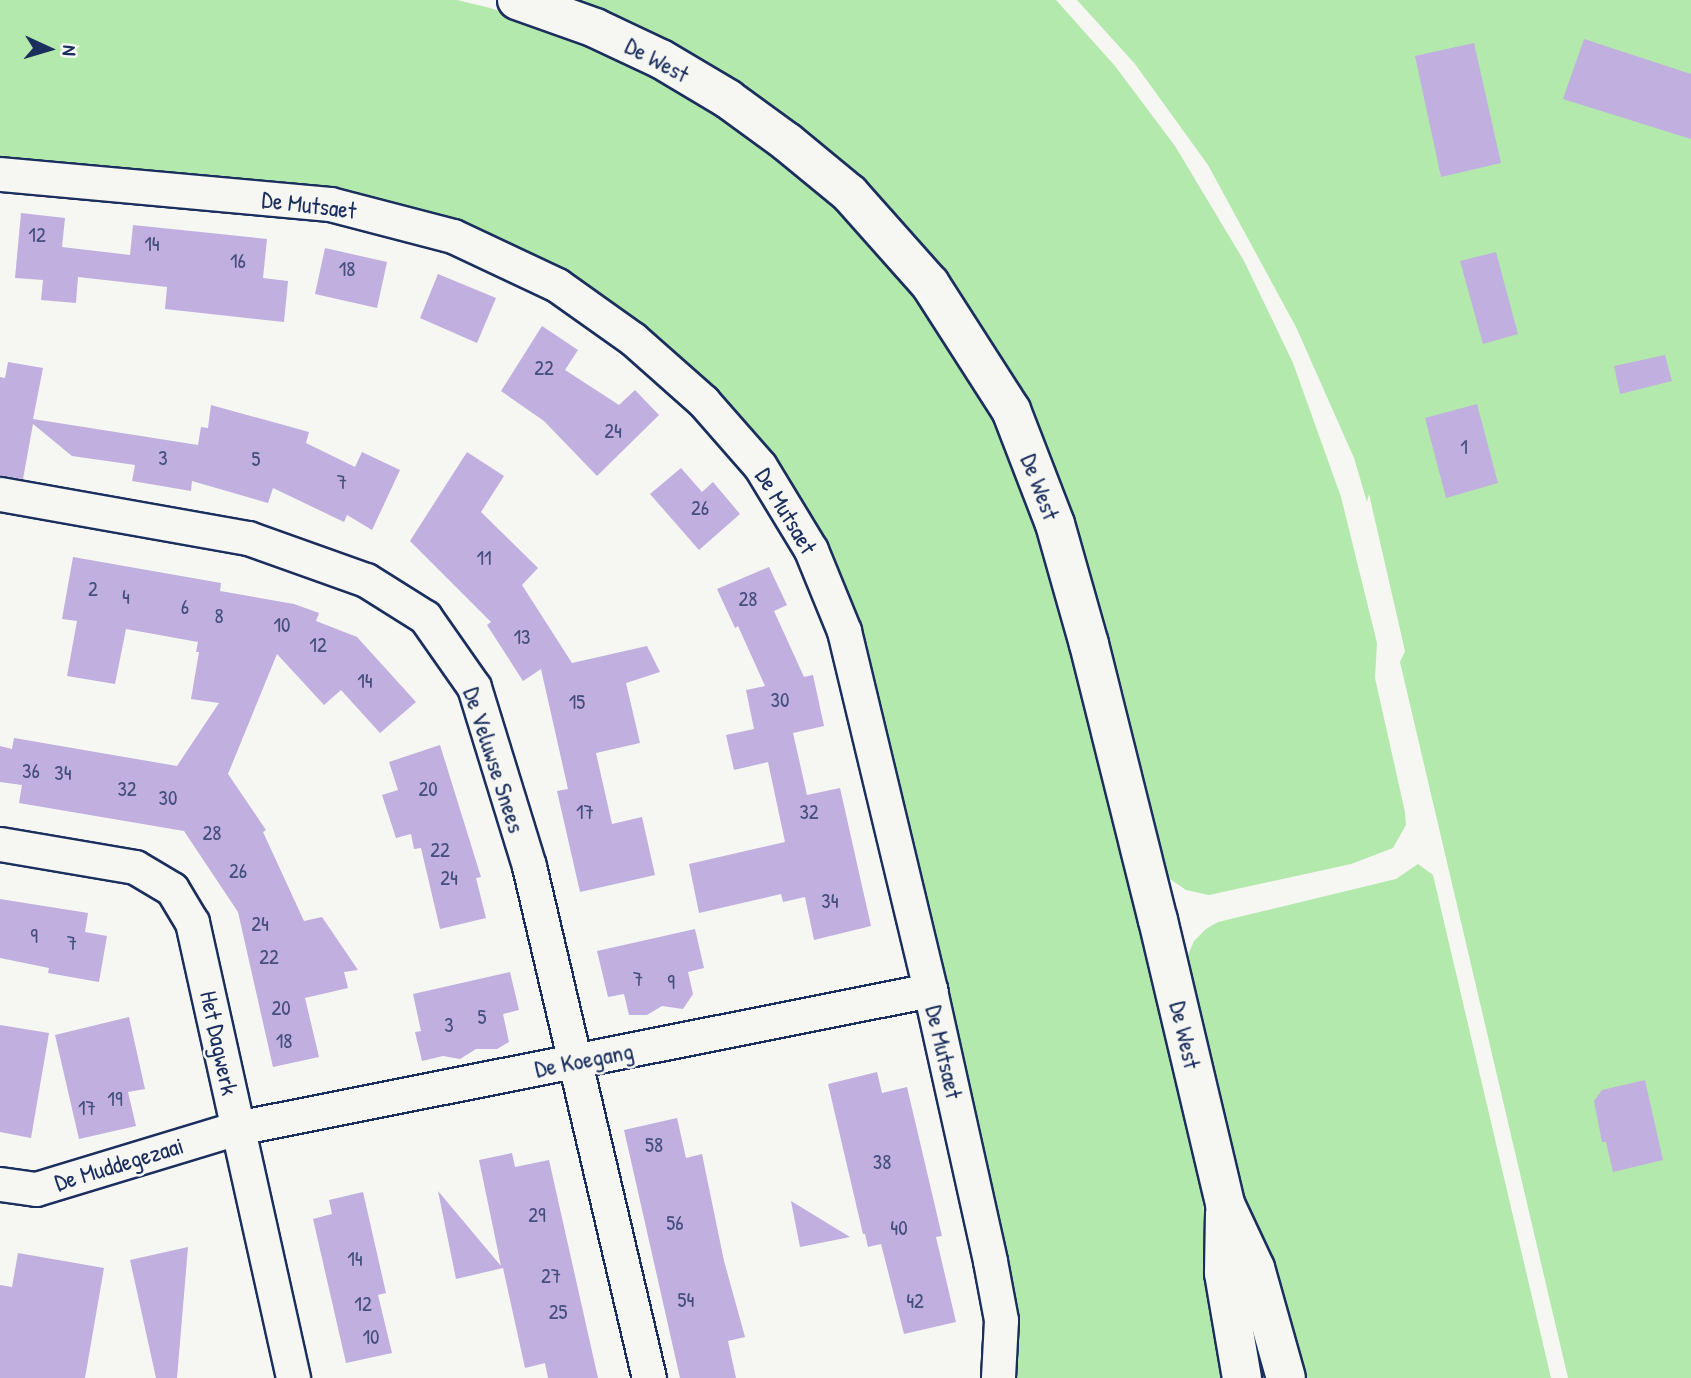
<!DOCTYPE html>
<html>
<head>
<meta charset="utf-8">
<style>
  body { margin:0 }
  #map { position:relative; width:1691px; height:1378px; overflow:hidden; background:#f6f6f2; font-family:"Patrick Hand",sans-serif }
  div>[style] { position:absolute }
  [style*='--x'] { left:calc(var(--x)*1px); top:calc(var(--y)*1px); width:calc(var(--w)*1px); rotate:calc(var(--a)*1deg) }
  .green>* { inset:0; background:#b3e9ac }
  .building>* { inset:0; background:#c1afdf }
  .roads { filter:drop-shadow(2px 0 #1b2f5e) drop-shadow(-2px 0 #1b2f5e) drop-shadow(0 2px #1b2f5e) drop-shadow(0 -2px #1b2f5e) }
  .minor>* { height:33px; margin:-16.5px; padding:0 16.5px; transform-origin:16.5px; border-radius:16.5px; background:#f6f6f2 }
  .secondary>* { height:38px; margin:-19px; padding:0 19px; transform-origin:19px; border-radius:19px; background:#f6f6f2 }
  span { translate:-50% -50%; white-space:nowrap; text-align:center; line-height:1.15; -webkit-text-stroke:5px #f6f6f2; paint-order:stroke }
  .number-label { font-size:21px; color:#444f7e }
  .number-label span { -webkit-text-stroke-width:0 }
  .street-label { font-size:24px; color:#1b2f5e }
  .north { position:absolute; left:14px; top:14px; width:70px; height:70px; -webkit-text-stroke:5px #f6f6f2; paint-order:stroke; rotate:94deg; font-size:19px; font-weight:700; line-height:28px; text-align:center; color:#1b2f5e }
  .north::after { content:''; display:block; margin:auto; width:24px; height:32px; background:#1b2f5e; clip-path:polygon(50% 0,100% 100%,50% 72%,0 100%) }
</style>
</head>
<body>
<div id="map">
  <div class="green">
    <i style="clip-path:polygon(0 0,457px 0,490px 8px,591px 42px,702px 100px,812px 183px,870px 241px,920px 303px,967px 371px,1003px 438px,1058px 589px,1118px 824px,1196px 1165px,1232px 1378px,1013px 1378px,874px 689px,729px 408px,673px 349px,603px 296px,553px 266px,431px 213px,375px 199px,245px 182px,0 157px)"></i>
    <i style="clip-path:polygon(579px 0,1056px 0,1115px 66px,1175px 146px,1244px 261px,1293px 363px,1341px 497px,1377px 643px,1375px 678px,1405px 812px,1406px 825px,1393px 848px,1351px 864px,1209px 895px,1186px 890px,1167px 877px,1154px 833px,1122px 687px,1071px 513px,859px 178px,781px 112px,710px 63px,642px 27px)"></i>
    <i style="clip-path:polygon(1077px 0,1691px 0,1691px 1378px,1568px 1378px,1400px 662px,1405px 651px,1369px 494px,1367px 502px,1354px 458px,1296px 327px,1208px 165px,1135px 64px)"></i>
    <i style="clip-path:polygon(1418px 864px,1433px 875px,1551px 1378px,1296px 1378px,1230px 1150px,1186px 960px,1194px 941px,1206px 929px,1218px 922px,1396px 879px)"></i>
  </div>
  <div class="building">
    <i style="clip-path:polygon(1584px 39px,1691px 74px,1691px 139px,1563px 99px)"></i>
    <i style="clip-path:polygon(1474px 43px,1501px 163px,1441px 177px,1415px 56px)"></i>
    <i style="clip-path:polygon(21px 213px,65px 218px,62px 247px,130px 255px,133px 225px,267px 239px,263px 278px,288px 281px,284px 322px,165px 309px,167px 287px,78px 277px,76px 303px,41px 300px,43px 280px,15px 278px)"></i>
    <i style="clip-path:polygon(325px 248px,387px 262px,377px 308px,315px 294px)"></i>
    <i style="clip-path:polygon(1496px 252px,1518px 334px,1483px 344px,1460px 261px)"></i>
    <i style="clip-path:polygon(438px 274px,496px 298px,477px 343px,420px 318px)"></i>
    <i style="clip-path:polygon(542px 326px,578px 350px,565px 370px,619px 405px,635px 390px,659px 415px,597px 476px,544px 421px,501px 391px)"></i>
    <i style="clip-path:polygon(1665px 355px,1672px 381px,1620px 394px,1614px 366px)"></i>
    <i style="clip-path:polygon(8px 362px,43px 368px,33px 419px,198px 445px,201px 427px,208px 428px,211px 405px,309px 432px,306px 443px,355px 467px,362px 452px,400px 470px,372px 530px,347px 515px,344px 522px,273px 488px,268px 503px,192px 481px,191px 491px,132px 481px,135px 465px,72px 456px,33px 424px,23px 479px,0 475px,0 377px,5px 378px)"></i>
    <i style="clip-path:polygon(1477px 404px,1498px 483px,1446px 498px,1425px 418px)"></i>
    <i style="clip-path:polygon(467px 452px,504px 476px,481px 512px,538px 568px,522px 585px,572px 663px,647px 646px,660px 672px,626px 683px,640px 743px,596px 753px,612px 824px,642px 817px,655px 875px,580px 892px,557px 791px,568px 789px,541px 669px,523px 681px,487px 625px,491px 622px,410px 541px)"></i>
    <i style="clip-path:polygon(681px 468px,702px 492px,713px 482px,740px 514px,699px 550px,650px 494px)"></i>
    <i style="clip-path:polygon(73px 557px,221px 583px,220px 591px,294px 604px,319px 613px,316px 621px,357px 637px,416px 702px,380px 733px,341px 690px,324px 705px,277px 654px,228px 774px,266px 830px,263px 832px,304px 921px,322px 917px,358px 970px,344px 972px,348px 988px,305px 998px,319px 1057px,273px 1067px,238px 912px,184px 831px,19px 803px,22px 785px,0 782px,0 746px,12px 749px,14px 738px,177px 766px,219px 703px,191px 699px,199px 652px,196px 652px,198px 642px,126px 629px,115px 684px,67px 676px,77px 621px,62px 619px)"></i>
    <i style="clip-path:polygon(769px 567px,787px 605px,774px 611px,804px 677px,813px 675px,824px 726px,793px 733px,807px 795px,840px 788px,871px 926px,814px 940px,805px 897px,783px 902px,781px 894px,699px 913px,689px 864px,785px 842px,768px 762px,734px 770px,726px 735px,754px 729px,746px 690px,765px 686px,738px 626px,735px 628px,717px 589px)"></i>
    <i style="clip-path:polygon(440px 745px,481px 877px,476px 878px,486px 918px,440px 929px,421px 848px,414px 849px,411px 834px,396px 838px,382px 795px,398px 790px,389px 762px)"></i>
    <i style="clip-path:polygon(0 899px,88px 913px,85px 932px,107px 936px,99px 982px,48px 973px,49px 968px,0 958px)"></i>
    <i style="clip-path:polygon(695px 929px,704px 968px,688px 972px,693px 994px,683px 1009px,662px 1006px,647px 1015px,629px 1015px,624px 994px,608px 997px,597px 951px)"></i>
    <i style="clip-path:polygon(510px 972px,519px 1010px,503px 1014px,509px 1042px,497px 1049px,476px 1049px,460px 1059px,443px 1056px,422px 1061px,415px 1032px,421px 1031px,413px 994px)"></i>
    <i style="clip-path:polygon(129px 1017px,145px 1089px,128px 1092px,136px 1126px,79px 1139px,55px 1035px)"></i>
    <i style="clip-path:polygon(0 1025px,49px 1033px,31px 1138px,0 1132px)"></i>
    <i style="clip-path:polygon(877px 1072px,882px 1093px,907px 1087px,942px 1236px,936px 1237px,956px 1322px,904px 1334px,881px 1244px,868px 1247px,865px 1234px,863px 1234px,828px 1084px)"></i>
    <i style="clip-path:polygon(1645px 1080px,1663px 1160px,1613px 1172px,1606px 1142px,1602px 1142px,1594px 1101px,1602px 1090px)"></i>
    <i style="clip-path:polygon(677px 1118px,686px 1158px,702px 1154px,724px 1261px,745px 1337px,728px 1341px,736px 1378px,680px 1378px,636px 1183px,624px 1130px)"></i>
    <i style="clip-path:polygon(512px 1153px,515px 1167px,549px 1160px,598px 1378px,548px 1378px,545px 1363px,525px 1368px,503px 1268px,456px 1279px,438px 1191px,501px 1266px,479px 1160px)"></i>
    <i style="clip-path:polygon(363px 1192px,386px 1293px,378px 1295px,392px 1353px,346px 1363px,313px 1219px,332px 1214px,329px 1200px)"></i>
    <i style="clip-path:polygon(791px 1201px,850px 1237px,800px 1247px)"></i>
    <i style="clip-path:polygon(188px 1247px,177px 1378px,156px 1378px,130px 1260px)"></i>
    <i style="clip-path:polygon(18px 1253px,104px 1268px,85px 1378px,0 1378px,0 1285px,12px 1287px)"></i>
  </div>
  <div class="roads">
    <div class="minor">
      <i style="--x:0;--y:174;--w:331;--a:5.2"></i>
      <i style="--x:330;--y:204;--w:127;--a:14.6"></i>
      <i style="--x:453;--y:236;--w:115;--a:25.2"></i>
      <i style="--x:557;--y:285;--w:93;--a:35.4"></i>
      <i style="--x:633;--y:339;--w:94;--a:41.5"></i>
      <i style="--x:703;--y:401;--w:86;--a:48.8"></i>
      <i style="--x:760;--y:466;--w:98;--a:58.7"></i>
      <i style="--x:811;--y:550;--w:87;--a:67.8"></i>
      <i style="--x:844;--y:631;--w:369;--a:76.5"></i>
      <i style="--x:930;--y:990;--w:278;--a:77.5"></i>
      <i style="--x:990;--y:1261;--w:60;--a:79.4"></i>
      <i style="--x:1001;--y:1320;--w:58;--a:93"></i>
      <i style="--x:0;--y:494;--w:252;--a:10.1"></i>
      <i style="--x:248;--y:538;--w:125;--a:19.6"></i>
      <i style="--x:366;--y:580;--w:70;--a:32.1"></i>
      <i style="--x:425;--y:617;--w:85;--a:55"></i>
      <i style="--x:474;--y:687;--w:187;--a:72.9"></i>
      <i style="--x:529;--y:866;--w:526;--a:76.81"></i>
      <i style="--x:0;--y:844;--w:137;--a:9.7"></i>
      <i style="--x:135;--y:867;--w:43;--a:30.7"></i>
      <i style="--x:172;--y:889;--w:39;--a:59"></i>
      <i style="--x:192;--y:922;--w:467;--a:77.5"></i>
      <i style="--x:0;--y:1184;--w:36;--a:8"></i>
      <i style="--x:36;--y:1189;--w:210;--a:-16.9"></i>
      <i style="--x:237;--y:1128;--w:707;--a:-11.26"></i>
    </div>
    <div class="secondary">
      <i style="--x:517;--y:0;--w:83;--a:19.7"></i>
      <i style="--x:595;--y:28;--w:73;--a:25.2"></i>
      <i style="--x:661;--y:59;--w:78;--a:30.8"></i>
      <i style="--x:728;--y:99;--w:73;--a:36.1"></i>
      <i style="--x:787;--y:142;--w:82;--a:39.5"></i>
      <i style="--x:850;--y:194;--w:120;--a:48.4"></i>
      <i style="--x:930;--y:284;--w:150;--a:57.3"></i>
      <i style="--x:1011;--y:410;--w:122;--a:68.9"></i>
      <i style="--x:1055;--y:524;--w:125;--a:74.2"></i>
      <i style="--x:1089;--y:644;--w:284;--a:76"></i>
      <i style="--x:1158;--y:920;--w:292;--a:76.7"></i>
      <i style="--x:1225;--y:1204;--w:71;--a:64.9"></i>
      <i style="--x:1255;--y:1268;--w:114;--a:74.3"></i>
      <i style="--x:1225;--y:1213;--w:60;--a:91"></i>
      <i style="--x:1224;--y:1273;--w:107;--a:80.3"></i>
    </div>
  </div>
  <div class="number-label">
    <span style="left:37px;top:235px">12</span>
    <span style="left:152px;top:244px">14</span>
    <span style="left:238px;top:261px">16</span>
    <span style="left:347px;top:269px">18</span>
    <span style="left:544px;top:368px">22</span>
    <span style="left:613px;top:431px">24</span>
    <span style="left:1464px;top:447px">1</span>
    <span style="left:163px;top:458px">3</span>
    <span style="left:256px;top:459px">5</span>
    <span style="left:342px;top:482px">7</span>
    <span style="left:700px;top:508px">26</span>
    <span style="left:484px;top:558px">11</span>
    <span style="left:93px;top:589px">2</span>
    <span style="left:126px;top:597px">4</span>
    <span style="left:748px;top:599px">28</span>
    <span style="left:185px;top:607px">6</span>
    <span style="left:219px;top:616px">8</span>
    <span style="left:282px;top:625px">10</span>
    <span style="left:522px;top:637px">13</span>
    <span style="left:318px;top:645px">12</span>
    <span style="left:365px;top:681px">14</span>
    <span style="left:780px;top:700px">30</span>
    <span style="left:577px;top:702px">15</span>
    <span style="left:31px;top:771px">36</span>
    <span style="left:63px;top:773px">34</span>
    <span style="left:127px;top:789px">32</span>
    <span style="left:428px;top:789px">20</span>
    <span style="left:168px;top:798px">30</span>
    <span style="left:585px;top:812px">17</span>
    <span style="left:809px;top:812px">32</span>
    <span style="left:212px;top:833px">28</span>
    <span style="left:440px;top:850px">22</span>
    <span style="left:238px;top:871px">26</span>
    <span style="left:449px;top:878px">24</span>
    <span style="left:830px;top:901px">34</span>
    <span style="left:260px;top:924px">24</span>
    <span style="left:34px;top:936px">9</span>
    <span style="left:72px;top:943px">7</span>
    <span style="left:269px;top:957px">22</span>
    <span style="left:638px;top:979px">7</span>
    <span style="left:671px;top:982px">9</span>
    <span style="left:281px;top:1008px">20</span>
    <span style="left:482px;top:1017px">5</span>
    <span style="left:449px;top:1025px">3</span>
    <span style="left:284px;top:1041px">18</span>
    <span style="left:115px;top:1099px">19</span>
    <span style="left:87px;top:1108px">17</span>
    <span style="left:654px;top:1145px">58</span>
    <span style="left:882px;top:1162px">38</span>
    <span style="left:537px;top:1215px">29</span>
    <span style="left:675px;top:1223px">56</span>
    <span style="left:899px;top:1228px">40</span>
    <span style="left:355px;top:1259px">14</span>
    <span style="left:551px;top:1276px">27</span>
    <span style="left:686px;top:1300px">54</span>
    <span style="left:915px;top:1301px">42</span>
    <span style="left:363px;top:1304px">12</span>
    <span style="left:558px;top:1312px">25</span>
    <span style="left:371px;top:1337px">10</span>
  </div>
  <div class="street-label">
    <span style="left:657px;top:60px;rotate:28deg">De West</span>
    <span style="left:309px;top:205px;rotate:7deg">De Mutsaet</span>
    <span style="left:1040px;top:487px;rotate:69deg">De West</span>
    <span style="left:786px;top:511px;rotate:59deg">De Mutsaet</span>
    <span style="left:494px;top:760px;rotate:72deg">De Veluwse Snees</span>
    <span style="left:1185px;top:1035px;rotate:77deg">De West</span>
    <span style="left:219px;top:1043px;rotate:78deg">Het Dagwerk</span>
    <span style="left:944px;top:1052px;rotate:77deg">De Mutsaet</span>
    <span style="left:584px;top:1060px;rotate:-11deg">De Koegang</span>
    <span style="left:119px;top:1164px;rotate:-17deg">De Muddegezaai</span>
  </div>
  <div class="north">N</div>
</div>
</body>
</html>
